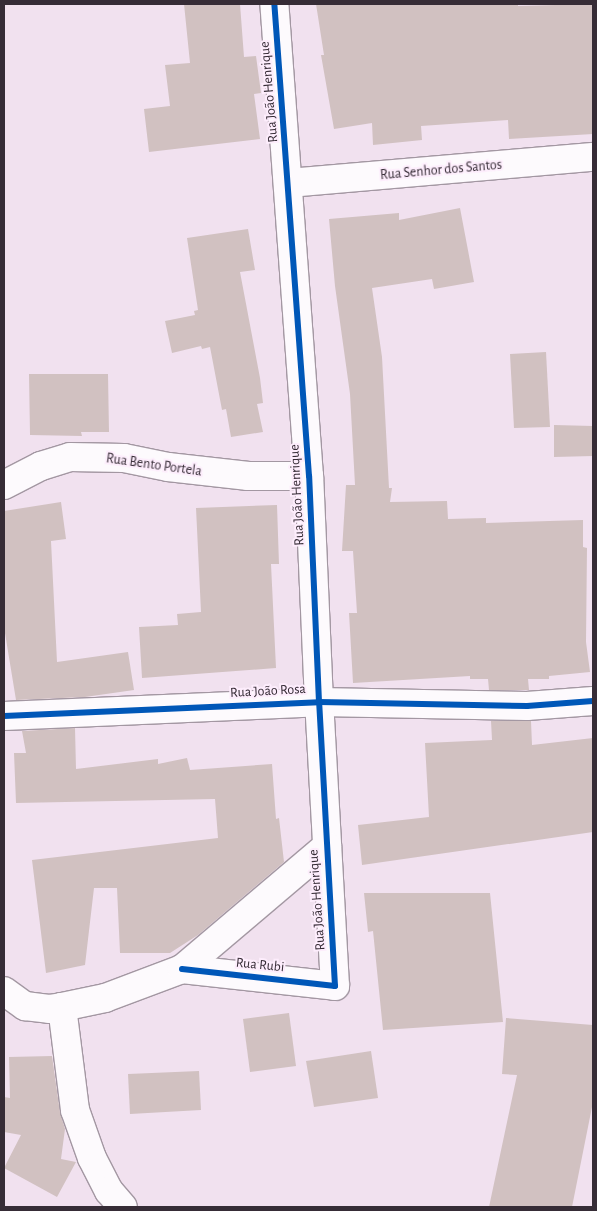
<!DOCTYPE html>
<html>
<head>
<meta charset="utf-8">
<style>
  body { margin:0 }
  #map { position:relative; width:597px; height:1211px; overflow:hidden; background:#f1e1ef; font-family:"Alegreya Sans",sans-serif }
  div>[style] { position:absolute }
  [style*='--x'] { left:calc(var(--x)*1px); top:calc(var(--y)*1px); width:calc(var(--w)*1px); rotate:calc(var(--a)*1deg) }
  .building>* { inset:0; background:#d1c1c1 }
  .roads { filter:drop-shadow(1px 0 #a397a2) drop-shadow(-1px 0 #a397a2) drop-shadow(0 1px #a397a2) drop-shadow(0 -1px #a397a2) }
  .street>* { height:28px; margin:-14px; padding:0 14px; transform-origin:14px; border-radius:14px; background:#fdfafd }
  .cycleway>* { height:6px; margin:-3px; padding:0 3px; transform-origin:3px; border-radius:3px; background:#0057b8 }
  span { translate:-50% -50%; white-space:nowrap; text-align:center; line-height:1.15; -webkit-text-stroke:4px #fdedfc; paint-order:stroke }
  .street-label { font-size:14px; color:#362c36 }
  .frame { position:absolute; inset:0; border:5px solid #362c36; pointer-events:none }
</style>
</head>
<body>
<div id="map">
  <div class="building">
    <i style="clip-path:polygon(184px 4px,240px 4px,244px 57px,256px 56px,261px 93px,254px 94px,260px 139px,149px 152px,144px 109px,170px 106px,165px 65px,190px 63px)"></i>
    <i style="clip-path:polygon(316px 4px,518px 4px,518px 6px,593px 4px,593px 134px,509px 139px,508px 120px,421px 126px,422px 140px,373px 145px,372px 123px,334px 129px,321px 55px,324px 55px)"></i>
    <i style="clip-path:polygon(460px 208px,474px 282px,434px 289px,432px 279px,372px 288px,382px 357px,389px 488px,392px 488px,390px 502px,447px 501px,448px 519px,486px 518px,486px 523px,583px 520px,583px 547px,587px 548px,586px 642px,590px 672px,549px 676px,549px 679px,528px 679px,529px 690px,489px 690px,488px 679px,470px 679px,470px 676px,353px 683px,349px 613px,357px 613px,353px 551px,342px 551px,346px 485px,355px 485px,350px 394px,335px 286px,329px 219px,399px 213px,399px 220px)"></i>
    <i style="clip-path:polygon(248px 229px,255px 270px,240px 272px,260px 378px,263px 403px,257px 404px,263px 432px,231px 437px,226px 409px,222px 410px,210px 347px,202px 349px,201px 346px,172px 353px,165px 321px,195px 315px,194px 311px,198px 310px,187px 238px)"></i>
    <i style="clip-path:polygon(546px 352px,550px 427px,514px 428px,510px 354px)"></i>
    <i style="clip-path:polygon(29px 374px,108px 374px,109px 432px,81px 432px,82px 436px,30px 435px)"></i>
    <i style="clip-path:polygon(554px 425px,593px 426px,593px 456px,554px 457px)"></i>
    <i style="clip-path:polygon(61px 502px,66px 539px,51px 541px,57px 662px,128px 652px,134px 690px,85px 697px,16px 700px,4px 627px,4px 511px)"></i>
    <i style="clip-path:polygon(277px 505px,279px 564px,271px 564px,276px 668px,142px 678px,139px 627px,178px 625px,177px 614px,201px 612px,196px 508px)"></i>
    <i style="clip-path:polygon(491px 721px,531px 721px,532px 745px,593px 738px,593px 832px,362px 865px,358px 825px,429px 817px,425px 743px,492px 740px)"></i>
    <i style="clip-path:polygon(75px 728px,76px 769px,158px 759px,158px 764px,187px 758px,190px 770px,272px 764px,276px 819px,279px 818px,284px 862px,198px 935px,170px 953px,120px 953px,117px 888px,94px 888px,85px 965px,46px 973px,32px 860px,218px 838px,215px 799px,16px 803px,14px 753px,26px 753px,22px 731px)"></i>
    <i style="clip-path:polygon(364px 893px,490px 893px,503px 1022px,383px 1030px,373px 931px,368px 932px)"></i>
    <i style="clip-path:polygon(289px 1013px,296px 1066px,250px 1072px,243px 1019px)"></i>
    <i style="clip-path:polygon(506px 1018px,593px 1025px,593px 1102px,572px 1207px,489px 1207px,517px 1075px,502px 1074px)"></i>
    <i style="clip-path:polygon(371px 1051px,378px 1098px,314px 1107px,306px 1061px)"></i>
    <i style="clip-path:polygon(52px 1056px,60px 1112px,65px 1129px,61px 1159px,76px 1162px,57px 1197px,4px 1168px,21px 1135px,4px 1132px,4px 1097px,10px 1098px,9px 1057px)"></i>
    <i style="clip-path:polygon(199px 1071px,201px 1110px,130px 1114px,128px 1074px)"></i>
  </div>
  <div class="roads">
    <div class="street">
      <i style="--x:288;--y:183;--w:306;--a:-4.9"></i>
      <i style="--x:4;--y:485;--w:42;--a:-27.2"></i>
      <i style="--x:41;--y:466;--w:30;--a:-17"></i>
      <i style="--x:70;--y:457;--w:54;--a:1.1"></i>
      <i style="--x:124;--y:458;--w:45;--a:11.6"></i>
      <i style="--x:168;--y:467;--w:81;--a:6.4"></i>
      <i style="--x:248;--y:476;--w:61;--a:0"></i>
      <i style="--x:4;--y:716;--w:315;--a:-2.5"></i>
      <i style="--x:319;--y:702;--w:208;--a:1.1"></i>
      <i style="--x:527;--y:706;--w:66;--a:-4.3"></i>
      <i style="--x:182;--y:969;--w:154;--a:6.3"></i>
      <i style="--x:335;--y:986;--w:284;--a:-93.2"></i>
      <i style="--x:319;--y:702;--w:226;--a:-92.5"></i>
      <i style="--x:309;--y:476;--w:473;--a:-94.2"></i>
      <i style="--x:4;--y:991;--w:26;--a:36"></i>
      <i style="--x:25;--y:1006;--w:24;--a:7"></i>
      <i style="--x:49;--y:1009;--w:13;--a:-9"></i>
      <i style="--x:62;--y:1007;--w:44;--a:-11.8"></i>
      <i style="--x:105;--y:998;--w:82;--a:-20.6"></i>
      <i style="--x:182;--y:969;--w:190;--a:-40.3"></i>
      <i style="--x:62;--y:1007;--w:104;--a:82.8"></i>
      <i style="--x:75;--y:1110;--w:51;--a:70.5"></i>
      <i style="--x:92;--y:1158;--w:37;--a:63"></i>
      <i style="--x:109;--y:1191;--w:21;--a:49"></i>
    </div>
  </div>
  <div class="cycleway">
    <i style="--x:4;--y:716;--w:315;--a:-2.5"></i>
    <i style="--x:319;--y:702;--w:208;--a:1.1"></i>
    <i style="--x:527;--y:706;--w:66;--a:-4.3"></i>
    <i style="--x:182;--y:969;--w:154;--a:6.3"></i>
    <i style="--x:335;--y:986;--w:284;--a:-93.2"></i>
    <i style="--x:319;--y:702;--w:226;--a:-92.5"></i>
    <i style="--x:309;--y:476;--w:473;--a:-94.2"></i>
  </div>
  <div class="street-label">
    <span style="left:269px;top:92px;rotate:-95deg">Rua João Henrique</span>
    <span style="left:441px;top:170px;rotate:-5deg">Rua Senhor dos Santos</span>
    <span style="left:154px;top:465px;rotate:8deg">Rua Bento Portela</span>
    <span style="left:297px;top:495px;rotate:-93deg">Rua João Henrique</span>
    <span style="left:268px;top:691px;rotate:-3deg">Rua João Rosa</span>
    <span style="left:317px;top:900px;rotate:-94deg">Rua João Henrique</span>
    <span style="left:260px;top:965px;rotate:6deg">Rua Rubi</span>
  </div>
  <div class="frame"></div>
</div>
</body>
</html>
